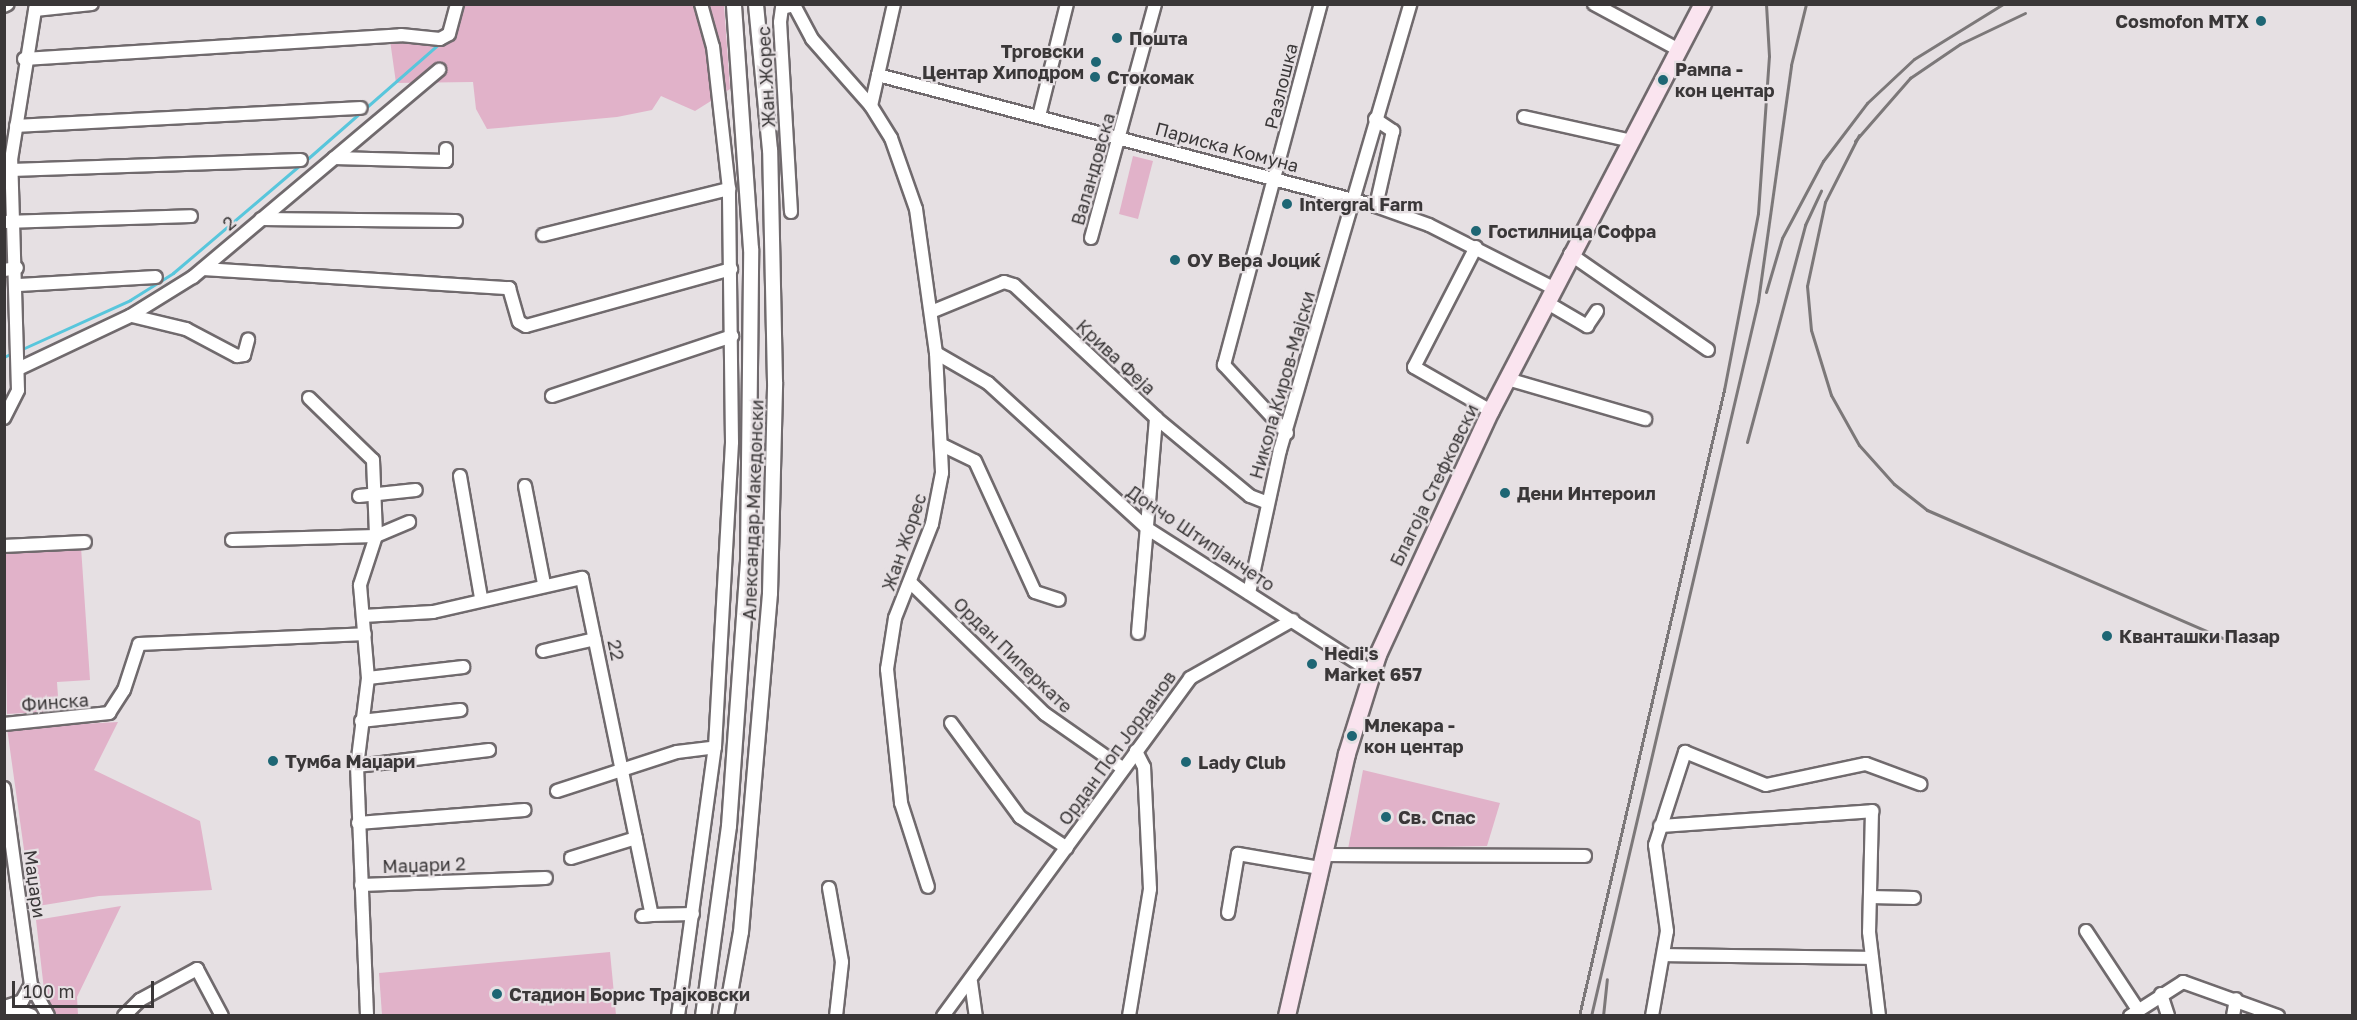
<!DOCTYPE html>
<html>
<head>
<meta charset="utf-8">
<style>
  body { margin:0 }
  #map { position:relative; width:2357px; height:1020px; overflow:hidden; background:#e6e0e3; font-family:"Golos Text",sans-serif }
  div>[style] { position:absolute }
  [style*='--x'] { left:calc(var(--x)*1px); top:calc(var(--y)*1px); width:calc(var(--w)*1px); rotate:calc(var(--a)*1deg) }
  .green>* { inset:0; background:#e1b2c9 }
  .stream>* { height:3px; margin:-1.5px; padding:0 1.5px; transform-origin:1.5px; border-radius:1.5px; background:#58c6dc }
  .roads { filter:drop-shadow(2px 0 #706a6d) drop-shadow(-2px 0 #706a6d) drop-shadow(0 2px #706a6d) drop-shadow(0 -2px #706a6d) }
  .minor>* { height:12px; margin:-6px; padding:0 6px; transform-origin:6px; border-radius:6px; background:#fff }
  .tertiary>* { height:14px; margin:-7px; padding:0 7px; transform-origin:7px; border-radius:7px; background:#fff }
  .secondary>* { height:16px; margin:-8px; padding:0 8px; transform-origin:8px; border-radius:8px; background:#fae4ef }
  .rail>* { height:3px; margin:-1.5px; padding:0 1.5px; transform-origin:1.5px; border-radius:1.5px; background:#7c7879 }
  .dots>* { width:16px; height:16px; translate:-50% -50%; box-sizing:border-box; border:3px solid #e6e0e3; border-radius:50% }
  span { translate:-50% -50%; white-space:nowrap; text-align:center; line-height:1.15; -webkit-text-stroke:4.5px #e6e0e3; paint-order:stroke }
  .poi-label { font-size:18px; color:#3a3738; font-weight:700 }
  .right { translate:-100% -50%; text-align:right }
  .left { translate:0 -50%; text-align:left }
  .street-label { font-size:18px; color:#3a3738 }
  .frame { position:absolute; inset:0; border:6px solid #3a3738; pointer-events:none }
  .scale { position:absolute; left:12px; top:981px; width:142px; height:27px; box-sizing:border-box; border:3px solid #3a3738; border-top:0; padding-left:8px; font-size:18px; line-height:21px; white-space:nowrap; color:#3a3738; -webkit-text-stroke:4px #e6e0e3; paint-order:stroke }
</style>
</head>
<body>
<div id="map">
  <div class="green">
    <i style="clip-path:polygon(455px 5px,724px 5px,730px 89px,695px 111px,661px 96px,652px 110px,617px 117px,487px 129px,476px 109px,473px 82px,396px 83px,389px 33px,450px 31px)"></i>
    <i style="clip-path:polygon(1133px 156px,1153px 161px,1138px 219px,1119px 214px)"></i>
    <i style="clip-path:polygon(81px 547px,90px 680px,57px 682px,59px 711px,7px 714px,4px 552px)"></i>
    <i style="clip-path:polygon(118px 722px,94px 770px,200px 821px,212px 890px,99px 896px,32px 907px,7px 728px)"></i>
    <i style="clip-path:polygon(1363px 770px,1500px 803px,1487px 846px,1348px 849px)"></i>
    <i style="clip-path:polygon(121px 906px,77px 997px,78px 1015px,57px 1015px,46px 1007px,36px 920px)"></i>
    <i style="clip-path:polygon(610px 952px,616px 1015px,382px 1015px,379px 973px)"></i>
  </div>
  <div class="stream">
    <i style="--x:305;--y:161;--w:179;--a:-41.2"></i>
    <i style="--x:20;--y:350;--w:121;--a:-24.4"></i>
    <i style="--x:130;--y:300;--w:51;--a:-32.1"></i>
    <i style="--x:173;--y:273;--w:167;--a:-40.4"></i>
    <i style="--x:4;--y:357;--w:11;--a:-27"></i>
  </div>
  <div class="roads">
    <div class="minor">
      <i style="--x:1594;--y:4;--w:97;--a:28.4"></i>
      <i style="--x:4;--y:6;--w:4;--a:-27"></i>
      <i style="--x:35;--y:10;--w:57;--a:-6"></i>
      <i style="--x:24;--y:59;--w:378;--a:-3.6"></i>
      <i style="--x:401;--y:35;--w:39;--a:6"></i>
      <i style="--x:440;--y:39;--w:10;--a:-29"></i>
      <i style="--x:449;--y:34;--w:31;--a:-75"></i>
      <i style="--x:878;--y:75;--w:515;--a:14.74"></i>
      <i style="--x:1376;--y:206;--w:56;--a:19.7"></i>
      <i style="--x:1429;--y:225;--w:139;--a:26.9"></i>
      <i style="--x:871;--y:106;--w:105;--a:-77.3"></i>
      <i style="--x:1039;--y:116;--w:115;--a:-76"></i>
      <i style="--x:1524;--y:117;--w:111;--a:12.5"></i>
      <i style="--x:1375;--y:119;--w:22;--a:34"></i>
      <i style="--x:1393;--y:131;--w:77;--a:102.8"></i>
      <i style="--x:16;--y:126;--w:345;--a:-3"></i>
      <i style="--x:334;--y:158;--w:112;--a:1.5"></i>
      <i style="--x:446;--y:161;--w:12;--a:-90"></i>
      <i style="--x:11;--y:170;--w:290;--a:-2"></i>
      <i style="--x:791;--y:212;--w:190;--a:-93.3"></i>
      <i style="--x:780;--y:22;--w:14;--a:-82"></i>
      <i style="--x:782;--y:8;--w:12;--a:-14"></i>
      <i style="--x:794;--y:5;--w:38;--a:62"></i>
      <i style="--x:812;--y:39;--w:89;--a:48.6"></i>
      <i style="--x:871;--y:106;--w:38;--a:58"></i>
      <i style="--x:891;--y:138;--w:75;--a:70.6"></i>
      <i style="--x:916;--y:209;--w:145;--a:82.1"></i>
      <i style="--x:936;--y:353;--w:120;--a:87.1"></i>
      <i style="--x:942;--y:473;--w:52;--a:101.1"></i>
      <i style="--x:932;--y:524;--w:101;--a:111.5"></i>
      <i style="--x:895;--y:618;--w:52;--a:98.9"></i>
      <i style="--x:887;--y:669;--w:135;--a:84"></i>
      <i style="--x:901;--y:803;--w:88;--a:72.2"></i>
      <i style="--x:261;--y:219;--w:195;--a:0.6"></i>
      <i style="--x:4;--y:222;--w:187;--a:-1.8"></i>
      <i style="--x:543;--y:235;--w:192;--a:-13.9"></i>
      <i style="--x:1091;--y:238;--w:243;--a:-74.7"></i>
      <i style="--x:1476;--y:247;--w:135;--a:117.3"></i>
      <i style="--x:1414;--y:367;--w:89;--a:29.7"></i>
      <i style="--x:1570;--y:254;--w:168;--a:34.8"></i>
      <i style="--x:203;--y:269;--w:307;--a:3.6"></i>
      <i style="--x:509;--y:288;--w:35;--a:74"></i>
      <i style="--x:519;--y:322;--w:8;--a:30"></i>
      <i style="--x:526;--y:326;--w:213;--a:-15.5"></i>
      <i style="--x:4;--y:270;--w:13;--a:-9"></i>
      <i style="--x:19;--y:285;--w:137;--a:-3.3"></i>
      <i style="--x:1546;--y:302;--w:48;--a:30.3"></i>
      <i style="--x:1587;--y:326;--w:18;--a:-56"></i>
      <i style="--x:931;--y:312;--w:79;--a:-22.3"></i>
      <i style="--x:1004;--y:282;--w:10;--a:17"></i>
      <i style="--x:1014;--y:285;--w:195;--a:43.1"></i>
      <i style="--x:1156;--y:418;--w:122;--a:39.7"></i>
      <i style="--x:1250;--y:496;--w:19;--a:21"></i>
      <i style="--x:132;--y:316;--w:56;--a:13.5"></i>
      <i style="--x:186;--y:329;--w:58;--a:27.9"></i>
      <i style="--x:237;--y:356;--w:7;--a:-8"></i>
      <i style="--x:244;--y:355;--w:16;--a:-75"></i>
      <i style="--x:936;--y:353;--w:60;--a:30"></i>
      <i style="--x:988;--y:383;--w:217;--a:42.4"></i>
      <i style="--x:1148;--y:529;--w:266;--a:32.6"></i>
      <i style="--x:18;--y:369;--w:124;--a:-25.3"></i>
      <i style="--x:130;--y:316;--w:74;--a:-31.8"></i>
      <i style="--x:193;--y:277;--w:322;--a:-40.1"></i>
      <i style="--x:1507;--y:379;--w:144;--a:16.2"></i>
      <i style="--x:552;--y:396;--w:190;--a:-18.4"></i>
      <i style="--x:309;--y:398;--w:89;--a:44.1"></i>
      <i style="--x:373;--y:460;--w:76;--a:87.7"></i>
      <i style="--x:376;--y:536;--w:52;--a:108.1"></i>
      <i style="--x:360;--y:585;--w:93;--a:85.1"></i>
      <i style="--x:368;--y:678;--w:89;--a:97.1"></i>
      <i style="--x:357;--y:766;--w:250;--a:87.7"></i>
      <i style="--x:4;--y:418;--w:31;--a:-63"></i>
      <i style="--x:18;--y:390;--w:230;--a:-91.7"></i>
      <i style="--x:11;--y:160;--w:158;--a:-80.9"></i>
      <i style="--x:1287;--y:433;--w:93;--a:-132.8"></i>
      <i style="--x:1224;--y:365;--w:374;--a:-75"></i>
      <i style="--x:944;--y:446;--w:34;--a:26"></i>
      <i style="--x:975;--y:461;--w:144;--a:65.4"></i>
      <i style="--x:1035;--y:592;--w:25;--a:18"></i>
      <i style="--x:460;--y:476;--w:123;--a:80.2"></i>
      <i style="--x:525;--y:486;--w:100;--a:79"></i>
      <i style="--x:359;--y:496;--w:57;--a:-6"></i>
      <i style="--x:232;--y:540;--w:144;--a:-1.6"></i>
      <i style="--x:376;--y:536;--w:36;--a:-23"></i>
      <i style="--x:4;--y:546;--w:81;--a:-2.8"></i>
      <i style="--x:911;--y:583;--w:187;--a:44.4"></i>
      <i style="--x:1045;--y:714;--w:94;--a:35"></i>
      <i style="--x:1249;--y:593;--w:146;--a:-77.8"></i>
      <i style="--x:1280;--y:450;--w:465;--a:-73.7"></i>
      <i style="--x:363;--y:616;--w:70;--a:-3.3"></i>
      <i style="--x:433;--y:612;--w:153;--a:-12.9"></i>
      <i style="--x:582;--y:578;--w:344;--a:78.3"></i>
      <i style="--x:652;--y:915;--w:10;--a:174"></i>
      <i style="--x:1138;--y:633;--w:216;--a:-85.2"></i>
      <i style="--x:543;--y:651;--w:53;--a:-13"></i>
      <i style="--x:368;--y:678;--w:96;--a:-6.6"></i>
      <i style="--x:361;--y:721;--w:100;--a:-6.3"></i>
      <i style="--x:951;--y:723;--w:117;--a:53.7"></i>
      <i style="--x:1020;--y:817;--w:56;--a:33.4"></i>
      <i style="--x:4;--y:724;--w:106;--a:-6"></i>
      <i style="--x:109;--y:713;--w:27;--a:-57"></i>
      <i style="--x:124;--y:690;--w:48;--a:-71.9"></i>
      <i style="--x:139;--y:644;--w:226;--a:-2.5"></i>
      <i style="--x:357;--y:766;--w:133;--a:-6.9"></i>
      <i style="--x:4;--y:788;--w:199;--a:82.2"></i>
      <i style="--x:31;--y:985;--w:35;--a:61"></i>
      <i style="--x:557;--y:791;--w:126;--a:-18"></i>
      <i style="--x:677;--y:752;--w:38;--a:-7"></i>
      <i style="--x:358;--y:823;--w:167;--a:-4.5"></i>
      <i style="--x:1660;--y:826;--w:213;--a:-4"></i>
      <i style="--x:1872;--y:811;--w:121;--a:91.4"></i>
      <i style="--x:1869;--y:932;--w:85;--a:83.2"></i>
      <i style="--x:1324;--y:855;--w:261;--a:0.2"></i>
      <i style="--x:571;--y:858;--w:68;--a:-17.1"></i>
      <i style="--x:361;--y:885;--w:185;--a:-2.2"></i>
      <i style="--x:829;--y:888;--w:75;--a:80"></i>
      <i style="--x:842;--y:962;--w:54;--a:96.3"></i>
      <i style="--x:1870;--y:897;--w:44;--a:1.3"></i>
      <i style="--x:1228;--y:913;--w:60;--a:-80.4"></i>
      <i style="--x:1238;--y:854;--w:83;--a:9.7"></i>
      <i style="--x:652;--y:915;--w:41;--a:-1.4"></i>
      <i style="--x:2086;--y:931;--w:95;--a:56.6"></i>
      <i style="--x:1664;--y:955;--w:208;--a:0.8"></i>
      <i style="--x:971;--y:982;--w:34;--a:82"></i>
      <i style="--x:2161;--y:994;--w:23;--a:72"></i>
      <i style="--x:5;--y:1007;--w:18;--a:-19"></i>
      <i style="--x:22;--y:1001;--w:18;--a:-61"></i>
      <i style="--x:124;--y:1016;--w:23;--a:-45"></i>
      <i style="--x:140;--y:1000;--w:65;--a:-28.5"></i>
      <i style="--x:197;--y:969;--w:53;--a:62"></i>
      <i style="--x:678;--y:1016;--w:272;--a:-82.2"></i>
      <i style="--x:715;--y:747;--w:305;--a:-86.8"></i>
      <i style="--x:732;--y:442;--w:253;--a:-90.7"></i>
      <i style="--x:729;--y:189;--w:143;--a:-96.4"></i>
      <i style="--x:713;--y:47;--w:45;--a:-105.6"></i>
      <i style="--x:943;--y:1016;--w:419;--a:-53.8"></i>
      <i style="--x:1190;--y:678;--w:118;--a:-29.4"></i>
      <i style="--x:1129;--y:1016;--w:129;--a:-80.6"></i>
      <i style="--x:1150;--y:889;--w:122;--a:-92.8"></i>
      <i style="--x:1144;--y:767;--w:18;--a:-117"></i>
      <i style="--x:1652;--y:1016;--w:86;--a:-80"></i>
      <i style="--x:1667;--y:931;--w:87;--a:-97.9"></i>
      <i style="--x:1655;--y:845;--w:98;--a:-72.1"></i>
      <i style="--x:1685;--y:752;--w:87;--a:22.2"></i>
      <i style="--x:1766;--y:785;--w:102;--a:-11.9"></i>
      <i style="--x:1866;--y:764;--w:58;--a:20.3"></i>
      <i style="--x:2130;--y:1016;--w:63;--a:-32.7"></i>
      <i style="--x:2183;--y:982;--w:101;--a:19.7"></i>
      <i style="--x:2233;--y:1016;--w:17;--a:-80"></i>
    </div>
    <div class="tertiary">
      <i style="--x:4;--y:1007;--w:28;--a:19"></i>
      <i style="--x:703;--y:1016;--w:192;--a:-82.2"></i>
      <i style="--x:729;--y:826;--w:268;--a:-85.9"></i>
      <i style="--x:748;--y:559;--w:310;--a:-89.4"></i>
      <i style="--x:751;--y:249;--w:246;--a:-94"></i>
      <i style="--x:726;--y:1016;--w:85;--a:-79.9"></i>
      <i style="--x:741;--y:932;--w:340;--a:-85.1"></i>
      <i style="--x:770;--y:593;--w:211;--a:-88.6"></i>
      <i style="--x:775;--y:382;--w:232;--a:-91.2"></i>
      <i style="--x:770;--y:150;--w:147;--a:-95.5"></i>
    </div>
    <div class="secondary">
      <i style="--x:1287;--y:1016;--w:269;--a:-77.1"></i>
      <i style="--x:1347;--y:754;--w:104;--a:-72.6"></i>
      <i style="--x:1378;--y:655;--w:269;--a:-65.2"></i>
      <i style="--x:1491;--y:411;--w:459;--a:-62.5"></i>
    </div>
  </div>
  <div class="rail">
    <i style="--x:1859;--y:135;--w:75;--a:116.9"></i>
    <i style="--x:1825;--y:202;--w:86;--a:102.1"></i>
    <i style="--x:1807;--y:286;--w:44;--a:84.8"></i>
    <i style="--x:1811;--y:330;--w:68;--a:72.9"></i>
    <i style="--x:1831;--y:395;--w:57;--a:60.8"></i>
    <i style="--x:1859;--y:445;--w:52;--a:48.1"></i>
    <i style="--x:1894;--y:484;--w:42;--a:38.2"></i>
    <i style="--x:1927;--y:510;--w:335;--a:23.4"></i>
    <i style="--x:1855;--y:141;--w:84;--a:-48.9"></i>
    <i style="--x:1910;--y:78;--w:60;--a:-34.2"></i>
    <i style="--x:1960;--y:44;--w:72;--a:-25.5"></i>
    <i style="--x:1766;--y:292;--w:56;--a:-73.5"></i>
    <i style="--x:1782;--y:238;--w:87;--a:-62"></i>
    <i style="--x:1823;--y:161;--w:73;--a:-52.8"></i>
    <i style="--x:1867;--y:103;--w:64;--a:-43.1"></i>
    <i style="--x:1914;--y:59;--w:105;--a:-31.7"></i>
    <i style="--x:1747;--y:442;--w:225;--a:-75"></i>
    <i style="--x:1805;--y:225;--w:38;--a:-65"></i>
    <i style="--x:1579;--y:1016;--w:643;--a:-76.96"></i>
    <i style="--x:1724;--y:390;--w:180;--a:-79.1"></i>
    <i style="--x:1758;--y:213;--w:157;--a:-86"></i>
    <i style="--x:1769;--y:56;--w:52;--a:-93.3"></i>
    <i style="--x:1591;--y:1016;--w:734;--a:-76.85"></i>
    <i style="--x:1758;--y:301;--w:238;--a:-82"></i>
    <i style="--x:1791;--y:65;--w:63;--a:-76.2"></i>
    <i style="--x:1603;--y:1016;--w:37;--a:-84"></i>
  </div>
  <div class="dots">
    <i style="left:2261px;top:21px;background:#1e6674"></i>
    <i style="left:1117px;top:38px;background:#1e6674"></i>
    <i style="left:1096px;top:62px;background:#1e6674"></i>
    <i style="left:1095px;top:77px;background:#1e6674"></i>
    <i style="left:1663px;top:80px;background:#1e6674"></i>
    <i style="left:1287px;top:204px;background:#1e6674"></i>
    <i style="left:1476px;top:231px;background:#1e6674"></i>
    <i style="left:1175px;top:260px;background:#1e6674"></i>
    <i style="left:1505px;top:493px;background:#1e6674"></i>
    <i style="left:2107px;top:636px;background:#1e6674"></i>
    <i style="left:1312px;top:664px;background:#1e6674"></i>
    <i style="left:1352px;top:736px;background:#1e6674"></i>
    <i style="left:273px;top:761px;background:#1e6674"></i>
    <i style="left:1186px;top:762px;background:#1e6674"></i>
    <i style="left:1386px;top:817px;background:#1e6674"></i>
    <i style="left:497px;top:994px;background:#1e6674"></i>
  </div>
  <div class="poi-label">
    <span class="right" style="left:2249px;top:21px">Cosmofon MTX</span>
    <span class="left" style="left:1129px;top:38px">Пошта</span>
    <span class="right" style="left:1084px;top:62px">Трговски<br>Центар Хиподром</span>
    <span class="left" style="left:1675px;top:80px">Рампа -<br>кон центар</span>
    <span class="left" style="left:1107px;top:77px">Стокомак</span>
    <span class="left" style="left:1299px;top:204px">Intergral Farm</span>
    <span class="left" style="left:1488px;top:231px">Гостилница Софра</span>
    <span class="left" style="left:1187px;top:260px">ОУ Вера Јоциќ</span>
    <span class="left" style="left:1517px;top:493px">Дени Интероил</span>
    <span class="left" style="left:2119px;top:636px">Кванташки Пазар</span>
    <span class="left" style="left:1324px;top:664px">Hedi's<br>Market 657</span>
    <span class="left" style="left:1364px;top:736px">Млекара -<br>кон центар</span>
    <span class="left" style="left:285px;top:761px">Тумба Маџари</span>
    <span class="left" style="left:1198px;top:762px">Lady Club</span>
    <span class="left" style="left:1398px;top:817px">Св. Спас</span>
    <span class="left" style="left:509px;top:994px">Стадион Борис Трајковски</span>
  </div>
  <div class="street-label">
    <span style="left:766px;top:77px;rotate:-93deg">Жан Жорес</span>
    <span style="left:1281px;top:86px;rotate:-76deg">Разлошка</span>
    <span style="left:1227px;top:147px;rotate:15deg">Париска Комуна</span>
    <span style="left:1093px;top:169px;rotate:-74deg">Валандовска</span>
    <span style="left:229px;top:223px;rotate:-41deg">2</span>
    <span style="left:1116px;top:357px;rotate:43deg">Крива Феја</span>
    <span style="left:1282px;top:385px;rotate:-74deg">Никола Киров-Мајски</span>
    <span style="left:1434px;top:485px;rotate:-64deg">Благоја Стефковски</span>
    <span style="left:753px;top:510px;rotate:-88deg">Александар Македонски</span>
    <span style="left:1201px;top:538px;rotate:34deg">Дончо Штипјанчето</span>
    <span style="left:904px;top:542px;rotate:-71deg">Жан Жорес</span>
    <span style="left:616px;top:650px;rotate:78deg">22</span>
    <span style="left:1013px;top:655px;rotate:44deg">Ордан Пиперкате</span>
    <span style="left:55px;top:702px;rotate:-4deg">Финска</span>
    <span style="left:1117px;top:748px;rotate:-54deg">Ордан Поп Јорданов</span>
    <span style="left:424px;top:865px;rotate:-2deg">Маџари 2</span>
    <span style="left:35px;top:884px;rotate:82deg">Маџари</span>
  </div>
  <div class="frame"></div>
  <div class="scale">100 m</div>
</div>
</body>
</html>
